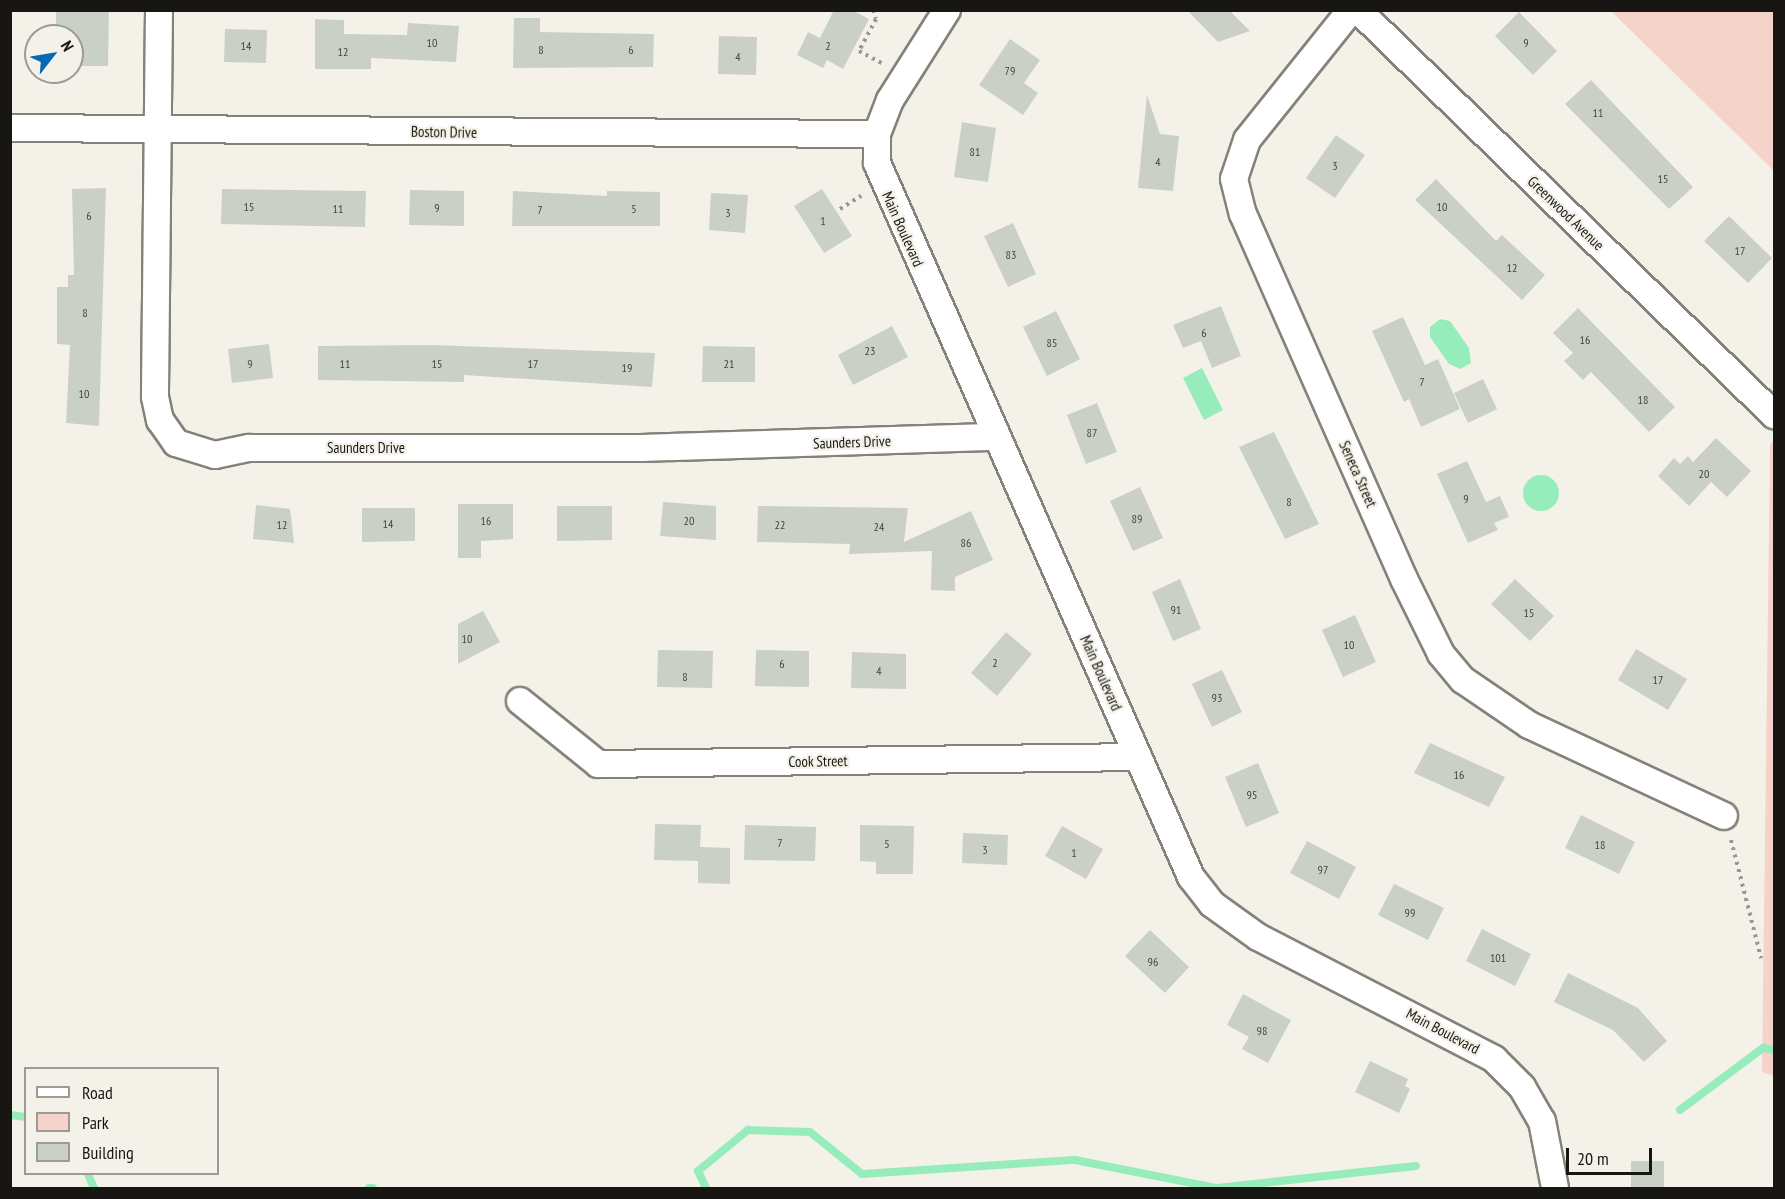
<!DOCTYPE html>
<html>
<head>
<meta charset="utf-8">
<style>
  body { margin:0 }
  #map { position:relative; width:1785px; height:1199px; overflow:hidden; background:#f4f2e8; font-family:"PT Sans Narrow",sans-serif }
  div>[style] { position:absolute }
  [style*='--x'] { left:calc(var(--x)*1px); top:calc(var(--y)*1px); width:calc(var(--w)*1px); rotate:calc(var(--a)*1deg) }
  .green>* { inset:0; background:#f5d3cb }
  .water>* { inset:0; background:#97ecbb }
  .round { border-radius:50% }
  .stream>* { height:8px; margin:-4px; padding:0 4px; transform-origin:4px; border-radius:4px; background:#97ecbb }
  .building>* { inset:0; background:#cbd0c6 }
  .path>* { height:4px; margin-top:-2px; transform-origin:0; background:repeating-linear-gradient(90deg,#989790 0 3px,transparent 0 7.5px) }
  .roads { filter:drop-shadow(2px 0 #848279) drop-shadow(-2px 0 #848279) drop-shadow(0 2px #848279) drop-shadow(0 -2px #848279) }
  .minor>* { height:26px; margin:-13px; padding:0 13px; transform-origin:13px; border-radius:13px; background:#fff }
  span { translate:-50% -50%; white-space:nowrap; text-align:center; line-height:1.15; -webkit-text-stroke:4.5px #f4f2e8; paint-order:stroke }
  .number-label { font-size:12px; color:#444440 }
  .number-label span { -webkit-text-stroke-width:0 }
  .street-label { font-size:15px; color:#171613 }
  .frame { position:absolute; inset:0; border:12px solid #171613; pointer-events:none }
  .legend { position:absolute; left:24px; top:1067px; width:195px; height:108px; box-sizing:border-box; background:#f4f2e8; border:2px solid #9c9a93; margin:0; padding:8px 10px; list-style:none; font-size:18px; color:#171613 }
  .legend li { display:flex; align-items:center; gap:12px; height:30px }
  .legend b { width:30px; border:2px solid #9c9a93 }
  .north { position:absolute; left:24px; top:24px; width:60px; height:60px; box-sizing:border-box; background:#f4f2e8; border:2px solid #9c9a93; border-radius:50%; rotate:59deg; font-size:16px; font-weight:700; line-height:24px; text-align:center; color:#171613 }
  .north::after { content:''; display:block; margin:auto; width:21px; height:27px; background:#0569b5; clip-path:polygon(50% 0,100% 100%,50% 72%,0 100%) }
  .scale { position:absolute; left:1566px; top:1148px; width:86px; height:27px; box-sizing:border-box; border:3px solid #171613; border-top:0; padding-left:8px; font-size:18px; line-height:21px; white-space:nowrap; color:#171613; -webkit-text-stroke:4px #f4f2e8; paint-order:stroke }
</style>
</head>
<body>
<div id="map">
  <div class="green">
    <i style="clip-path:polygon(1611px 11px,1774px 11px,1774px 171px)"></i>
    <i style="clip-path:polygon(1774px 440px,1774px 1076px,1762px 1072px,1770px 445px)"></i>
  </div>
  <div class="water">
    <i style="clip-path:polygon(1440px 319px,1450px 321px,1469px 348px,1471px 363px,1460px 369px,1449px 364px,1430px 337px,1430px 327px)"></i>
    <i style="clip-path:polygon(1202px 368px,1223px 410px,1204px 420px,1183px 378px)"></i>
    <i class="round" style="left:1523px;top:475px;width:36px;height:36px"></i>
  </div>
  <div class="stream">
    <i style="--x:1680;--y:1110;--w:104;--a:-36.8"></i>
    <i style="--x:1763;--y:1048;--w:11;--a:10"></i>
    <i style="--x:10;--y:1115;--w:16;--a:7"></i>
    <i style="--x:88;--y:1174;--w:15;--a:67"></i>
    <i style="--x:369;--y:1188;--w:4;--a:0"></i>
    <i style="--x:706;--y:1188;--w:19;--a:-115"></i>
    <i style="--x:698;--y:1171;--w:65;--a:-39.4"></i>
    <i style="--x:748;--y:1130;--w:62;--a:1.8"></i>
    <i style="--x:810;--y:1132;--w:67;--a:38.9"></i>
    <i style="--x:862;--y:1174;--w:213;--a:-3.8"></i>
    <i style="--x:1075;--y:1160;--w:145;--a:11.2"></i>
    <i style="--x:1217;--y:1188;--w:200;--a:-6.3"></i>
  </div>
  <div class="building">
    <i style="clip-path:polygon(56px 10px,109px 10px,108px 66px,72px 66px,72px 36px,56px 36px)"></i>
    <i style="clip-path:polygon(834px 10px,852px 10px,869px 19px,843px 69px,827px 60px,823px 68px,797px 55px,808px 32px,820px 38px)"></i>
    <i style="clip-path:polygon(1187px 10px,1229px 10px,1250px 31px,1218px 42px)"></i>
    <i style="clip-path:polygon(1519px 12px,1557px 51px,1533px 75px,1495px 36px)"></i>
    <i style="clip-path:polygon(514px 18px,540px 18px,540px 32px,654px 34px,653px 67px,513px 68px)"></i>
    <i style="clip-path:polygon(315px 19px,344px 20px,344px 34px,407px 35px,408px 23px,459px 26px,456px 62px,371px 58px,371px 69px,315px 69px)"></i>
    <i style="clip-path:polygon(225px 29px,267px 30px,266px 63px,224px 62px)"></i>
    <i style="clip-path:polygon(719px 36px,757px 37px,756px 75px,718px 74px)"></i>
    <i style="clip-path:polygon(1010px 39px,1040px 60px,1024px 83px,1038px 93px,1023px 115px,979px 85px)"></i>
    <i style="clip-path:polygon(1591px 80px,1693px 187px,1669px 209px,1565px 104px)"></i>
    <i style="clip-path:polygon(1147px 95px,1160px 134px,1179px 136px,1173px 191px,1138px 188px)"></i>
    <i style="clip-path:polygon(962px 122px,996px 128px,988px 182px,954px 177px)"></i>
    <i style="clip-path:polygon(1336px 135px,1365px 155px,1335px 198px,1306px 178px)"></i>
    <i style="clip-path:polygon(1436px 179px,1496px 241px,1502px 235px,1545px 275px,1522px 300px,1415px 200px)"></i>
    <i style="clip-path:polygon(106px 188px,99px 426px,66px 423px,70px 345px,57px 344px,57px 287px,68px 287px,68px 275px,74px 275px,72px 189px)"></i>
    <i style="clip-path:polygon(222px 189px,366px 191px,365px 227px,221px 224px)"></i>
    <i style="clip-path:polygon(822px 189px,852px 236px,824px 253px,794px 206px)"></i>
    <i style="clip-path:polygon(410px 190px,464px 191px,464px 226px,409px 225px)"></i>
    <i style="clip-path:polygon(513px 191px,607px 196px,607px 191px,660px 192px,660px 226px,512px 226px)"></i>
    <i style="clip-path:polygon(711px 193px,748px 195px,745px 233px,709px 230px)"></i>
    <i style="clip-path:polygon(1729px 216px,1772px 258px,1748px 283px,1704px 241px)"></i>
    <i style="clip-path:polygon(1013px 223px,1036px 274px,1008px 287px,984px 236px)"></i>
    <i style="clip-path:polygon(1221px 306px,1241px 356px,1212px 368px,1201px 341px,1183px 348px,1173px 325px)"></i>
    <i style="clip-path:polygon(1578px 308px,1675px 407px,1649px 432px,1591px 372px,1583px 380px,1564px 361px,1573px 353px,1553px 333px)"></i>
    <i style="clip-path:polygon(1056px 311px,1080px 359px,1047px 376px,1023px 327px)"></i>
    <i style="clip-path:polygon(1403px 317px,1425px 365px,1438px 359px,1460px 409px,1421px 427px,1409px 399px,1404px 402px,1372px 331px)"></i>
    <i style="clip-path:polygon(892px 326px,908px 357px,853px 385px,838px 355px)"></i>
    <i style="clip-path:polygon(269px 344px,273px 378px,232px 383px,228px 349px)"></i>
    <i style="clip-path:polygon(430px 345px,655px 353px,652px 387px,464px 375px,464px 382px,318px 380px,318px 346px)"></i>
    <i style="clip-path:polygon(703px 346px,755px 347px,755px 382px,702px 382px)"></i>
    <i style="clip-path:polygon(1483px 379px,1497px 409px,1468px 423px,1454px 393px)"></i>
    <i style="clip-path:polygon(1097px 403px,1117px 452px,1086px 464px,1067px 415px)"></i>
    <i style="clip-path:polygon(1274px 432px,1319px 524px,1285px 539px,1239px 447px)"></i>
    <i style="clip-path:polygon(1716px 438px,1751px 471px,1727px 497px,1711px 482px,1689px 506px,1658px 476px,1674px 458px,1680px 464px,1688px 456px,1693px 462px)"></i>
    <i style="clip-path:polygon(1467px 461px,1486px 502px,1500px 496px,1509px 517px,1494px 523px,1498px 530px,1468px 543px,1437px 474px)"></i>
    <i style="clip-path:polygon(1140px 487px,1163px 538px,1133px 551px,1110px 501px)"></i>
    <i style="clip-path:polygon(663px 502px,716px 506px,716px 540px,660px 536px)"></i>
    <i style="clip-path:polygon(458px 504px,513px 504px,513px 539px,481px 541px,481px 558px,458px 558px)"></i>
    <i style="clip-path:polygon(256px 505px,290px 509px,294px 543px,253px 539px)"></i>
    <i style="clip-path:polygon(557px 506px,612px 506px,612px 540px,557px 541px)"></i>
    <i style="clip-path:polygon(758px 506px,908px 508px,904px 542px,971px 511px,993px 560px,955px 577px,955px 591px,931px 590px,932px 551px,849px 554px,850px 544px,757px 542px)"></i>
    <i style="clip-path:polygon(362px 508px,415px 508px,415px 541px,362px 542px)"></i>
    <i style="clip-path:polygon(1180px 579px,1201px 629px,1173px 641px,1152px 592px)"></i>
    <i style="clip-path:polygon(1515px 579px,1554px 616px,1530px 641px,1491px 604px)"></i>
    <i style="clip-path:polygon(483px 611px,500px 642px,458px 664px,458px 624px)"></i>
    <i style="clip-path:polygon(1355px 615px,1376px 662px,1343px 677px,1322px 630px)"></i>
    <i style="clip-path:polygon(1006px 632px,1032px 654px,997px 696px,971px 673px)"></i>
    <i style="clip-path:polygon(1636px 649px,1687px 679px,1668px 710px,1618px 680px)"></i>
    <i style="clip-path:polygon(658px 650px,713px 651px,712px 688px,657px 687px)"></i>
    <i style="clip-path:polygon(756px 650px,809px 651px,809px 687px,755px 686px)"></i>
    <i style="clip-path:polygon(852px 652px,906px 654px,906px 689px,851px 688px)"></i>
    <i style="clip-path:polygon(1222px 670px,1242px 712px,1212px 727px,1192px 684px)"></i>
    <i style="clip-path:polygon(1430px 743px,1505px 777px,1489px 807px,1414px 773px)"></i>
    <i style="clip-path:polygon(1258px 763px,1279px 813px,1246px 827px,1225px 777px)"></i>
    <i style="clip-path:polygon(1581px 815px,1635px 842px,1619px 874px,1565px 848px)"></i>
    <i style="clip-path:polygon(655px 824px,701px 825px,700px 847px,730px 848px,730px 884px,698px 883px,698px 861px,654px 860px)"></i>
    <i style="clip-path:polygon(745px 825px,816px 827px,815px 861px,744px 860px)"></i>
    <i style="clip-path:polygon(860px 825px,914px 826px,913px 874px,876px 874px,876px 862px,860px 861px)"></i>
    <i style="clip-path:polygon(1062px 826px,1103px 849px,1086px 879px,1045px 856px)"></i>
    <i style="clip-path:polygon(963px 833px,1008px 835px,1007px 865px,962px 863px)"></i>
    <i style="clip-path:polygon(1307px 841px,1356px 867px,1339px 899px,1290px 873px)"></i>
    <i style="clip-path:polygon(1394px 884px,1444px 908px,1428px 940px,1378px 915px)"></i>
    <i style="clip-path:polygon(1482px 929px,1531px 954px,1515px 986px,1466px 961px)"></i>
    <i style="clip-path:polygon(1150px 930px,1189px 967px,1165px 993px,1125px 956px)"></i>
    <i style="clip-path:polygon(1568px 973px,1638px 1008px,1667px 1041px,1644px 1062px,1613px 1030px,1554px 1002px)"></i>
    <i style="clip-path:polygon(1243px 994px,1291px 1020px,1268px 1063px,1242px 1049px,1249px 1037px,1227px 1025px)"></i>
    <i style="clip-path:polygon(1370px 1061px,1408px 1079px,1405px 1086px,1410px 1089px,1399px 1113px,1355px 1092px)"></i>
    <i style="clip-path:polygon(1631px 1161px,1664px 1161px,1664px 1188px,1631px 1188px)"></i>
  </div>
  <div class="path">
    <i style="--x:873;--y:10;--w:9;--a:72"></i>
    <i style="--x:876;--y:19;--w:36;--a:118"></i>
    <i style="--x:859;--y:51;--w:26;--a:28"></i>
    <i style="--x:840;--y:209;--w:25;--a:-32"></i>
    <i style="--x:1731;--y:840;--w:122;--a:75.7"></i>
  </div>
  <div class="roads">
    <div class="minor">
      <i style="--x:159;--y:10;--w:387;--a:90.6"></i>
      <i style="--x:155;--y:397;--w:24;--a:78"></i>
      <i style="--x:160;--y:420;--w:28;--a:55"></i>
      <i style="--x:176;--y:443;--w:41;--a:17.1"></i>
      <i style="--x:215;--y:455;--w:35;--a:-12"></i>
      <i style="--x:249;--y:448;--w:392;--a:0"></i>
      <i style="--x:641;--y:448;--w:356;--a:-1.8"></i>
      <i style="--x:947;--y:10;--w:107;--a:122.3"></i>
      <i style="--x:890;--y:100;--w:36;--a:111"></i>
      <i style="--x:877;--y:134;--w:29;--a:90"></i>
      <i style="--x:877;--y:163;--w:780;--a:66.26"></i>
      <i style="--x:1191;--y:877;--w:34;--a:52"></i>
      <i style="--x:1212;--y:904;--w:57;--a:35.7"></i>
      <i style="--x:1258;--y:937;--w:266;--a:27.3"></i>
      <i style="--x:1494;--y:1059;--w:40;--a:45"></i>
      <i style="--x:1522;--y:1087;--w:39;--a:60"></i>
      <i style="--x:1542;--y:1121;--w:68;--a:79"></i>
      <i style="--x:1351;--y:10;--w:166;--a:128.7"></i>
      <i style="--x:1247;--y:140;--w:41;--a:108.4"></i>
      <i style="--x:1234;--y:179;--w:36;--a:76"></i>
      <i style="--x:1243;--y:214;--w:399;--a:66.2"></i>
      <i style="--x:1404;--y:579;--w:84;--a:63.7"></i>
      <i style="--x:1441;--y:654;--w:34;--a:50"></i>
      <i style="--x:1463;--y:680;--w:80;--a:34.3"></i>
      <i style="--x:1529;--y:725;--w:215;--a:25"></i>
      <i style="--x:1358;--y:10;--w:581;--a:44.23"></i>
      <i style="--x:10;--y:128;--w:867;--a:0.4"></i>
      <i style="--x:520;--y:701;--w:100;--a:38.9"></i>
      <i style="--x:598;--y:764;--w:540;--a:-0.74"></i>
    </div>
  </div>
  <div class="number-label">
    <span style="left:432px;top:43px">10</span>
    <span style="left:1526px;top:43px">9</span>
    <span style="left:246px;top:46px">14</span>
    <span style="left:828px;top:46px">2</span>
    <span style="left:541px;top:50px">8</span>
    <span style="left:631px;top:50px">6</span>
    <span style="left:343px;top:52px">12</span>
    <span style="left:738px;top:57px">4</span>
    <span style="left:1010px;top:71px">79</span>
    <span style="left:1598px;top:113px">11</span>
    <span style="left:975px;top:152px">81</span>
    <span style="left:1158px;top:162px">4</span>
    <span style="left:1335px;top:166px">3</span>
    <span style="left:1663px;top:179px">15</span>
    <span style="left:249px;top:207px">15</span>
    <span style="left:1442px;top:207px">10</span>
    <span style="left:437px;top:208px">9</span>
    <span style="left:338px;top:209px">11</span>
    <span style="left:634px;top:209px">5</span>
    <span style="left:540px;top:210px">7</span>
    <span style="left:728px;top:213px">3</span>
    <span style="left:89px;top:216px">6</span>
    <span style="left:823px;top:221px">1</span>
    <span style="left:1740px;top:251px">17</span>
    <span style="left:1011px;top:255px">83</span>
    <span style="left:1512px;top:268px">12</span>
    <span style="left:85px;top:313px">8</span>
    <span style="left:1204px;top:333px">6</span>
    <span style="left:1585px;top:340px">16</span>
    <span style="left:1052px;top:343px">85</span>
    <span style="left:870px;top:351px">23</span>
    <span style="left:250px;top:364px">9</span>
    <span style="left:345px;top:364px">11</span>
    <span style="left:437px;top:364px">15</span>
    <span style="left:533px;top:364px">17</span>
    <span style="left:729px;top:364px">21</span>
    <span style="left:627px;top:368px">19</span>
    <span style="left:1422px;top:382px">7</span>
    <span style="left:84px;top:394px">10</span>
    <span style="left:1643px;top:400px">18</span>
    <span style="left:1092px;top:433px">87</span>
    <span style="left:1704px;top:474px">20</span>
    <span style="left:1466px;top:499px">9</span>
    <span style="left:1289px;top:502px">8</span>
    <span style="left:1137px;top:519px">89</span>
    <span style="left:486px;top:521px">16</span>
    <span style="left:689px;top:521px">20</span>
    <span style="left:388px;top:524px">14</span>
    <span style="left:282px;top:525px">12</span>
    <span style="left:780px;top:525px">22</span>
    <span style="left:879px;top:527px">24</span>
    <span style="left:966px;top:543px">86</span>
    <span style="left:1176px;top:610px">91</span>
    <span style="left:1529px;top:613px">15</span>
    <span style="left:467px;top:639px">10</span>
    <span style="left:1349px;top:645px">10</span>
    <span style="left:995px;top:663px">2</span>
    <span style="left:782px;top:664px">6</span>
    <span style="left:879px;top:671px">4</span>
    <span style="left:685px;top:677px">8</span>
    <span style="left:1658px;top:680px">17</span>
    <span style="left:1217px;top:698px">93</span>
    <span style="left:1459px;top:775px">16</span>
    <span style="left:1252px;top:795px">95</span>
    <span style="left:780px;top:843px">7</span>
    <span style="left:887px;top:844px">5</span>
    <span style="left:1600px;top:845px">18</span>
    <span style="left:985px;top:850px">3</span>
    <span style="left:1074px;top:853px">1</span>
    <span style="left:1323px;top:870px">97</span>
    <span style="left:1410px;top:913px">99</span>
    <span style="left:1498px;top:958px">101</span>
    <span style="left:1153px;top:962px">96</span>
    <span style="left:1262px;top:1031px">98</span>
  </div>
  <div class="street-label">
    <span style="left:444px;top:132px;rotate:1deg">Boston Drive</span>
    <span style="left:1566px;top:213px;rotate:44deg">Greenwood Avenue</span>
    <span style="left:903px;top:229px;rotate:66deg">Main Boulevard</span>
    <span style="left:852px;top:442px;rotate:-2deg">Saunders Drive</span>
    <span style="left:366px;top:448px">Saunders Drive</span>
    <span style="left:1358px;top:474px;rotate:66deg">Seneca Street</span>
    <span style="left:1101px;top:673px;rotate:66deg">Main Boulevard</span>
    <span style="left:818px;top:761px;rotate:-1deg">Cook Street</span>
    <span style="left:1443px;top:1031px;rotate:28deg">Main Boulevard</span>
  </div>
  <div class="frame"></div>
  <ul class="legend">
  <li><b style="height:8px;background:#fff"></b>Road</li>
  <li><b style="height:16px;background:#f5d3cb"></b>Park</li>
  <li><b style="height:16px;background:#cbd0c6"></b>Building</li>
  </ul>
  <div class="north">N</div>
  <div class="scale">20 m</div>
</div>
</body>
</html>
